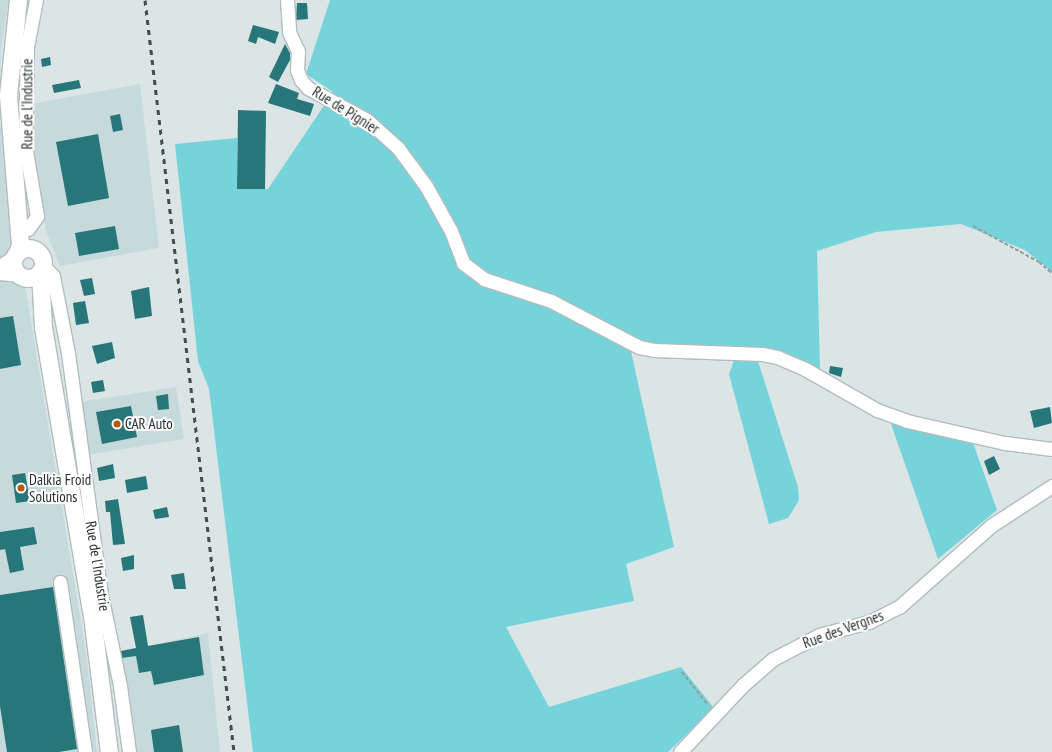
<!DOCTYPE html>
<html>
<head>
<meta charset="utf-8">
<style>
  body { margin:0 }
  #map { position:relative; width:1052px; height:752px; overflow:hidden; background:#dbe5e5; font-family:"PT Sans Narrow",sans-serif }
  div>[style] { position:absolute }
  [style*='--x'] { left:calc(var(--x)*1px); top:calc(var(--y)*1px); width:calc(var(--w)*1px); rotate:calc(var(--a)*1deg) }
  .built>* { inset:0; background:#c7dadb }
  .green>* { inset:0; background:#76d3d9 }
  .building>* { inset:0; background:#27767a }
  .path>* { height:1.5px; margin-top:-0.75px; transform-origin:0; background:repeating-linear-gradient(90deg,#959d9d 0 4px,transparent 0 6px) }
  .roads { filter:drop-shadow(1px 0 #b3bcbd) drop-shadow(-1px 0 #b3bcbd) drop-shadow(0 1px #b3bcbd) drop-shadow(0 -1px #b3bcbd) }
  .minor>* { height:13px; margin:-6.5px; padding:0 6.5px; transform-origin:6.5px; border-radius:6.5px; background:#fff }
  .major>* { height:17px; margin:-8.5px; padding:0 8.5px; transform-origin:8.5px; border-radius:8.5px; background:#fff }
  .major>.ring { margin:-8.5px; padding:0; box-sizing:content-box; background:none; border:17px solid #fff; border-radius:50% }
  .rail>* { height:3px; margin-top:-1.5px; transform-origin:0; background:repeating-linear-gradient(90deg,#464b4b 0 5px,transparent 0 10px) }
  .dots>* { width:11px; height:11px; translate:-50% -50%; box-sizing:border-box; border:2px solid #fff; border-radius:50% }
  span { translate:-50% -50%; white-space:nowrap; text-align:center; line-height:1.15; -webkit-text-stroke:4px #fff; paint-order:stroke }
  .street-label { font-size:15px; color:#2a2e2e }
  .poi-label { font-size:15px; color:#2a2e2e }
  .left { translate:0 -50%; text-align:left }
</style>
</head>
<body>
<div id="map">
  <div class="built">
    <i style="clip-path:polygon(0 0,9px 0,1px 47px,0 86px)"></i>
    <i style="clip-path:polygon(140px 84px,159px 248px,60px 266px,46px 231px,33px 147px,31px 104px)"></i>
    <i style="clip-path:polygon(0 121px,17px 237px,87px 658px,97px 752px,0 752px)"></i>
    <i style="clip-path:polygon(176px 387px,184px 439px,88px 455px,80px 402px)"></i>
    <i style="clip-path:polygon(208px 633px,220px 752px,136px 752px,119px 652px)"></i>
  </div>
  <div class="green">
    <i style="clip-path:polygon(330px 0,1052px 0,1052px 272px,1025px 250px,961px 224px,876px 232px,817px 251px,820px 371px,780px 352px,649px 343px,572px 315px,631px 351px,674px 547px,626px 564px,634px 601px,506px 627px,549px 707px,681px 667px,714px 708px,668px 752px,253px 752px,209px 389px,198px 361px,175px 144px,237px 138px,237px 189px,268px 189px,333px 92px,306px 74px)"></i>
    <i style="clip-path:polygon(735px 358px,757px 358px,798px 487px,799px 500px,788px 518px,769px 524px,729px 374px)"></i>
    <i style="clip-path:polygon(891px 424px,972px 440px,997px 510px,938px 559px)"></i>
  </div>
  <div class="building">
    <i style="clip-path:polygon(297px 3px,307px 3px,308px 19px,296px 20px)"></i>
    <i style="clip-path:polygon(253px 25px,279px 32px,275px 44px,258px 37px,256px 44px,248px 41px)"></i>
    <i style="clip-path:polygon(285px 44px,290px 53px,290px 60px,278px 82px,269px 77px)"></i>
    <i style="clip-path:polygon(50px 57px,51px 65px,42px 67px,41px 59px)"></i>
    <i style="clip-path:polygon(79px 80px,81px 88px,54px 93px,52px 85px)"></i>
    <i style="clip-path:polygon(276px 84px,299px 93px,297px 99px,314px 104px,310px 116px,268px 103px)"></i>
    <i style="clip-path:polygon(238px 110px,266px 111px,265px 189px,237px 189px)"></i>
    <i style="clip-path:polygon(120px 114px,123px 130px,113px 132px,110px 116px)"></i>
    <i style="clip-path:polygon(98px 134px,109px 198px,68px 206px,56px 142px)"></i>
    <i style="clip-path:polygon(115px 226px,119px 249px,79px 256px,75px 233px)"></i>
    <i style="clip-path:polygon(92px 278px,95px 294px,84px 296px,80px 280px)"></i>
    <i style="clip-path:polygon(149px 287px,152px 316px,135px 319px,131px 291px)"></i>
    <i style="clip-path:polygon(85px 301px,89px 323px,76px 325px,73px 303px)"></i>
    <i style="clip-path:polygon(13px 316px,21px 365px,0 369px,0 318px)"></i>
    <i style="clip-path:polygon(112px 342px,115px 358px,97px 364px,92px 346px)"></i>
    <i style="clip-path:polygon(830px 366px,843px 368px,841px 377px,829px 373px)"></i>
    <i style="clip-path:polygon(103px 380px,105px 391px,93px 393px,91px 382px)"></i>
    <i style="clip-path:polygon(168px 394px,169px 409px,158px 410px,156px 396px)"></i>
    <i style="clip-path:polygon(131px 406px,137px 437px,102px 444px,96px 412px)"></i>
    <i style="clip-path:polygon(1050px 407px,1052px 423px,1034px 428px,1030px 411px)"></i>
    <i style="clip-path:polygon(994px 456px,1000px 469px,989px 475px,984px 461px)"></i>
    <i style="clip-path:polygon(113px 464px,115px 478px,99px 481px,97px 468px)"></i>
    <i style="clip-path:polygon(25px 473px,30px 501px,16px 503px,12px 475px)"></i>
    <i style="clip-path:polygon(146px 476px,148px 489px,127px 493px,125px 480px)"></i>
    <i style="clip-path:polygon(118px 499px,125px 544px,113px 545px,110px 512px,106px 512px,105px 501px)"></i>
    <i style="clip-path:polygon(167px 507px,169px 517px,155px 519px,153px 510px)"></i>
    <i style="clip-path:polygon(34px 527px,37px 544px,20px 547px,24px 570px,10px 573px,5px 549px,0 550px,0 532px)"></i>
    <i style="clip-path:polygon(134px 555px,134px 569px,123px 571px,121px 558px)"></i>
    <i style="clip-path:polygon(184px 573px,186px 589px,174px 589px,171px 575px)"></i>
    <i style="clip-path:polygon(53px 587px,77px 749px,59px 752px,7px 752px,0 706px,0 595px)"></i>
    <i style="clip-path:polygon(143px 615px,148px 646px,199px 637px,204px 675px,154px 685px,151px 671px,139px 673px,136px 656px,122px 658px,121px 651px,136px 648px,130px 617px)"></i>
    <i style="clip-path:polygon(179px 725px,183px 752px,154px 752px,151px 730px)"></i>
  </div>
  <div class="path">
    <i style="--x:973;--y:226;--w:75;--a:28.6"></i>
    <i style="--x:1039;--y:262;--w:17;--a:40"></i>
    <i style="--x:682;--y:672;--w:42;--a:51.8"></i>
  </div>
  <div class="roads">
    <div class="minor">
      <i style="--x:287;--y:0;--w:32;--a:86"></i>
      <i style="--x:289;--y:32;--w:21;--a:65"></i>
      <i style="--x:298;--y:51;--w:19;--a:93"></i>
      <i style="--x:297;--y:70;--w:11;--a:68"></i>
      <i style="--x:301;--y:80;--w:11;--a:49"></i>
      <i style="--x:308;--y:88;--w:67;--a:28.5"></i>
      <i style="--x:367;--y:120;--w:42;--a:42.1"></i>
      <i style="--x:398;--y:148;--w:47;--a:53.6"></i>
      <i style="--x:426;--y:186;--w:51;--a:60.9"></i>
      <i style="--x:451;--y:231;--w:34;--a:69"></i>
      <i style="--x:463;--y:263;--w:26;--a:37"></i>
      <i style="--x:484;--y:279;--w:71;--a:18.2"></i>
      <i style="--x:551;--y:301;--w:99;--a:27.6"></i>
      <i style="--x:639;--y:347;--w:15;--a:11"></i>
      <i style="--x:654;--y:350;--w:108;--a:2.1"></i>
      <i style="--x:762;--y:354;--w:15;--a:11"></i>
      <i style="--x:777;--y:357;--w:30;--a:23"></i>
      <i style="--x:805;--y:369;--w:83;--a:29.7"></i>
      <i style="--x:877;--y:410;--w:32;--a:20"></i>
      <i style="--x:907;--y:421;--w:100;--a:12.7"></i>
      <i style="--x:1005;--y:443;--w:47;--a:7.3"></i>
      <i style="--x:28;--y:229;--w:16;--a:-55"></i>
      <i style="--x:37;--y:216;--w:72;--a:-99.6"></i>
      <i style="--x:25;--y:145;--w:98;--a:-88.8"></i>
      <i style="--x:27;--y:47;--w:48;--a:-79.2"></i>
      <i style="--x:43;--y:265;--w:15;--a:48"></i>
      <i style="--x:53;--y:276;--w:78;--a:79"></i>
      <i style="--x:68;--y:353;--w:243;--a:82.2"></i>
      <i style="--x:101;--y:594;--w:94;--a:78.3"></i>
      <i style="--x:120;--y:686;--w:67;--a:82.2"></i>
      <i style="--x:0;--y:266;--w:17;--a:-33"></i>
      <i style="--x:0;--y:273;--w:18;--a:6"></i>
      <i style="--x:60;--y:582;--w:172;--a:81.6"></i>
      <i style="--x:680;--y:752;--w:92;--a:-46.8"></i>
      <i style="--x:743;--y:685;--w:40;--a:-41"></i>
      <i style="--x:773;--y:659;--w:52;--a:-27.6"></i>
      <i style="--x:819;--y:635;--w:52;--a:-14.6"></i>
      <i style="--x:869;--y:622;--w:34;--a:-27"></i>
      <i style="--x:899;--y:607;--w:124;--a:-41.4"></i>
      <i style="--x:992;--y:525;--w:72;--a:-33"></i>
    </div>
    <div class="major">
      <i class="ring" style="left:13px;top:248px;width:13px;height:13px"></i>
      <i style="--x:17;--y:253;--w:9;--a:-69"></i>
      <i style="--x:20;--y:245;--w:150;--a:-94.6"></i>
      <i style="--x:8;--y:95;--w:96;--a:-84"></i>
      <i style="--x:40;--y:273;--w:54;--a:86.8"></i>
      <i style="--x:43;--y:327;--w:301;--a:80.4"></i>
      <i style="--x:93;--y:624;--w:129;--a:82.9"></i>
    </div>
  </div>
  <div class="rail">
    <i style="--x:145;--y:0;--w:757;--a:83.25"></i>
  </div>
  <div class="dots">
    <i style="left:117px;top:424px;background:#b6570b"></i>
    <i style="left:21px;top:488px;background:#b6570b"></i>
  </div>
  <div class="street-label">
    <span style="left:27px;top:104px;rotate:-90deg">Rue de l'Industrie</span>
    <span style="left:346px;top:110px;rotate:32deg">Rue de Pignier</span>
    <span style="left:98px;top:566px;rotate:81deg">Rue de l'Industrie</span>
    <span style="left:843px;top:629px;rotate:-20deg">Rue des Vergnes</span>
  </div>
  <div class="poi-label">
    <span class="left" style="left:125px;top:424px">CAR Auto</span>
    <span class="left" style="left:29px;top:488px">Dalkia Froid<br>Solutions</span>
  </div>
</div>
</body>
</html>
